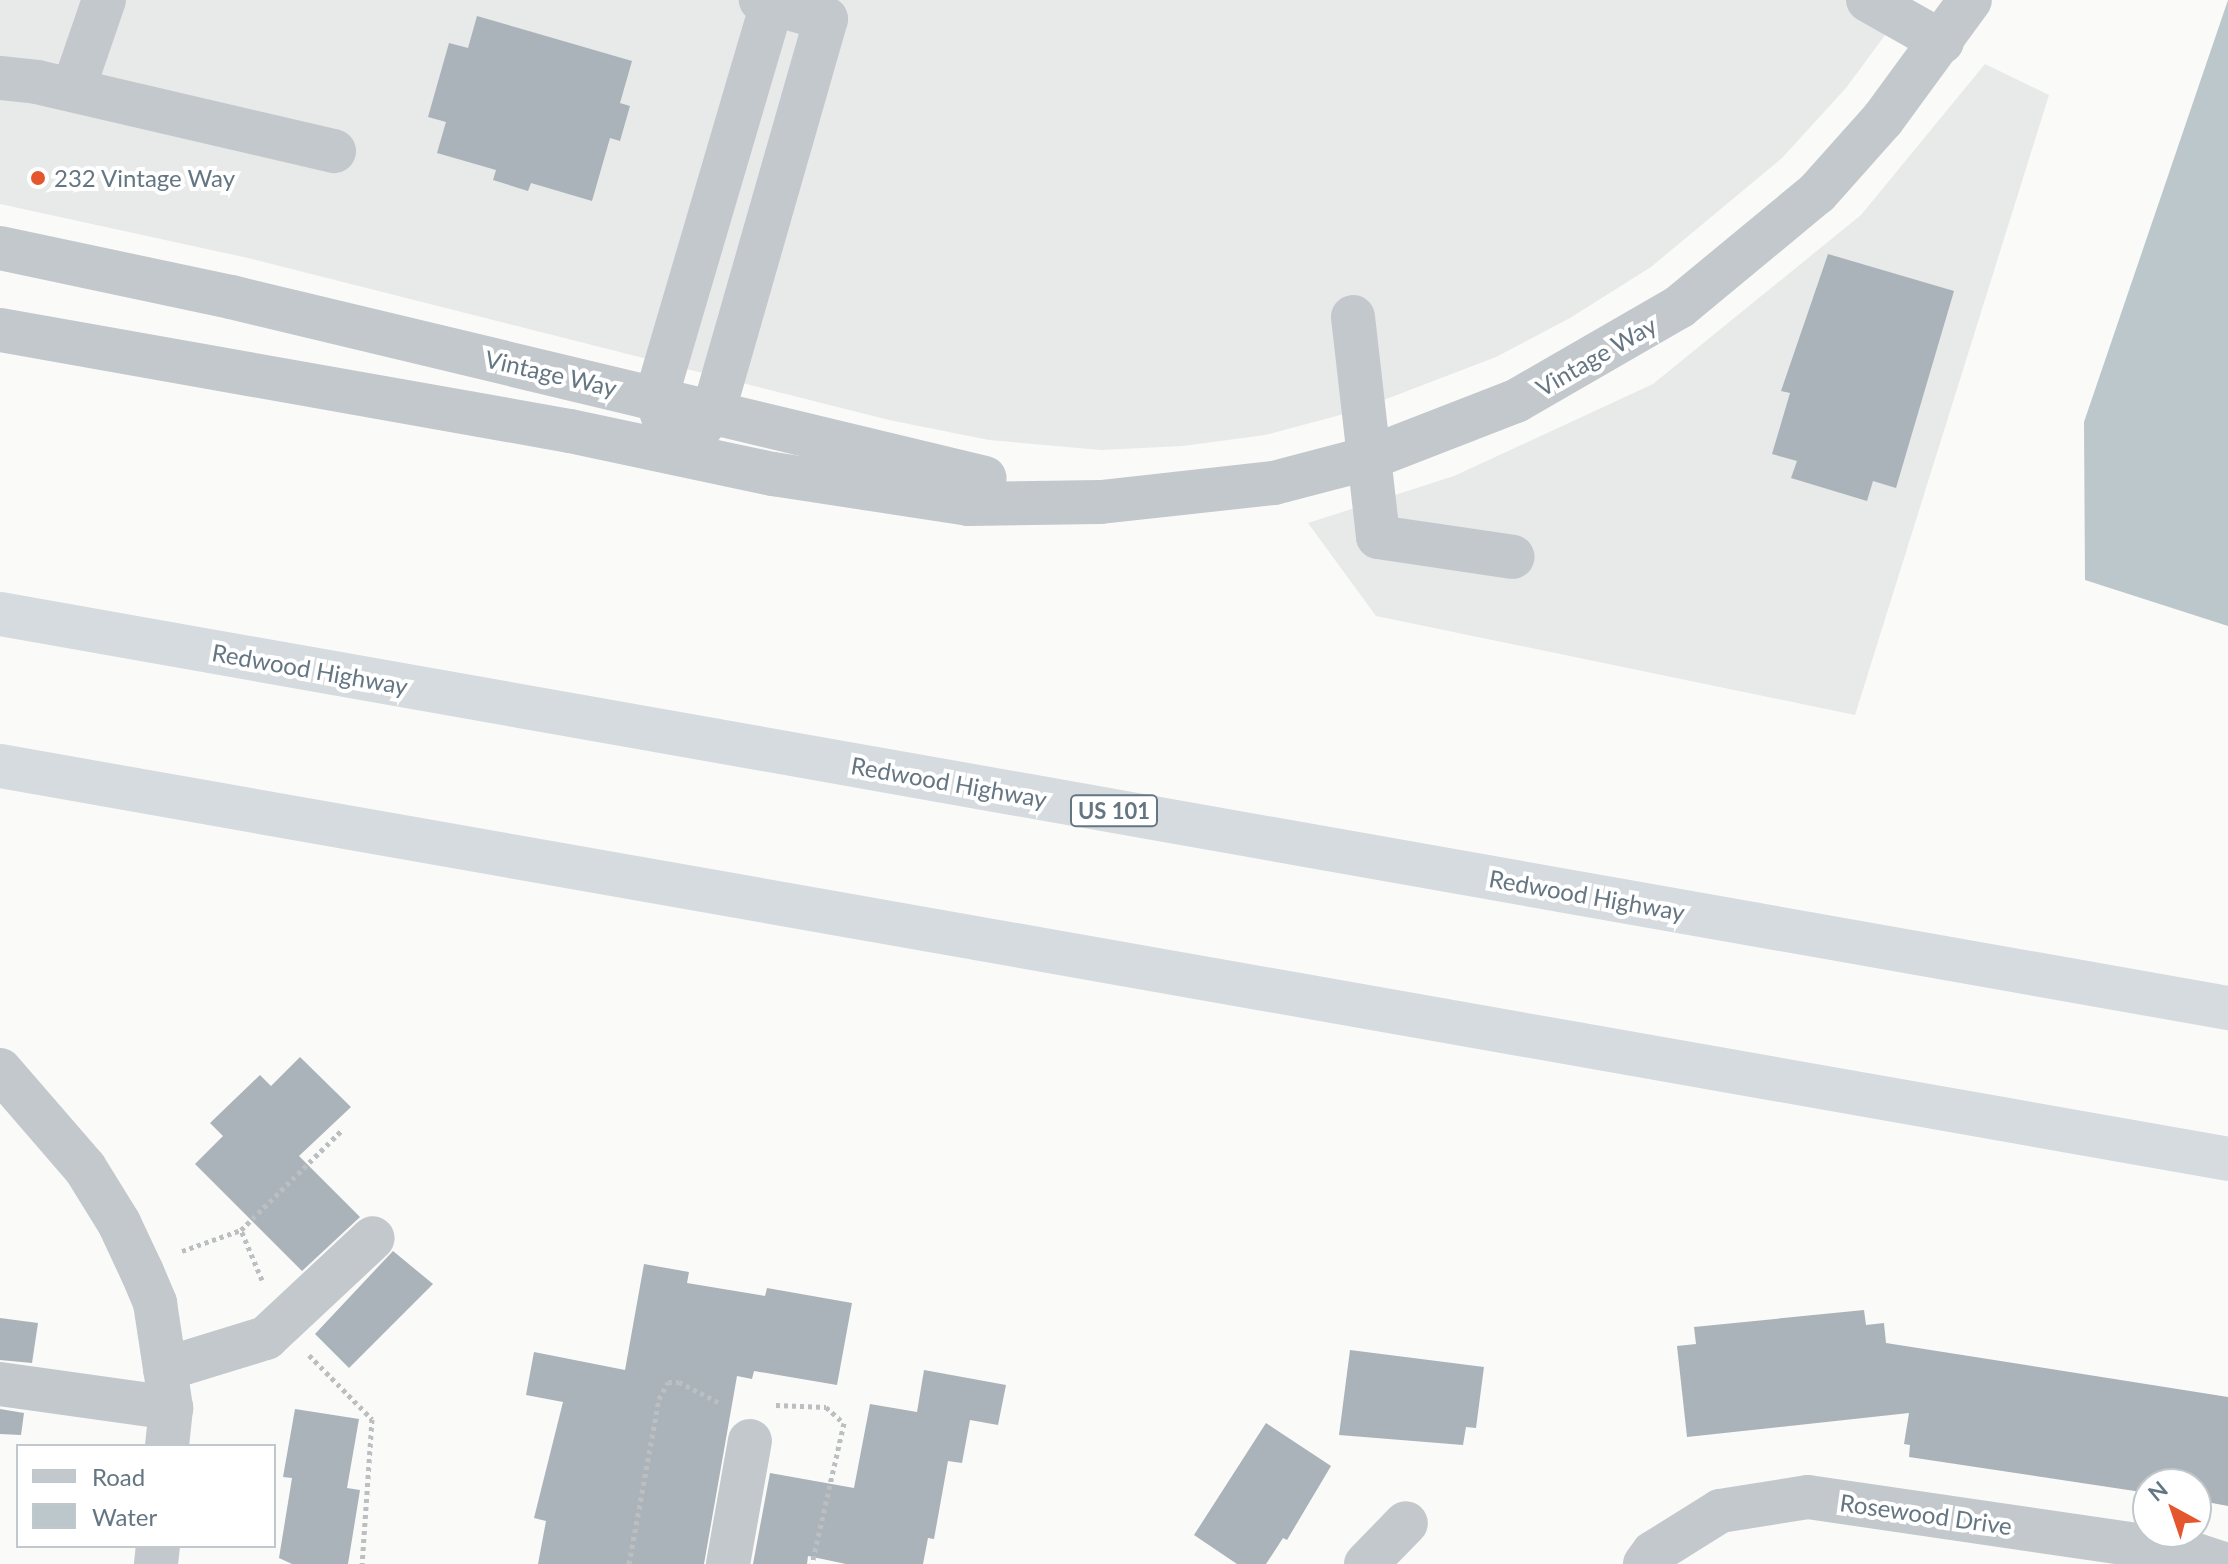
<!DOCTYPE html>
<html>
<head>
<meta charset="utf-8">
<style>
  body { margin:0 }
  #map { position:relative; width:2228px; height:1564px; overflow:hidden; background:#fafaf8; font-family:Lato,sans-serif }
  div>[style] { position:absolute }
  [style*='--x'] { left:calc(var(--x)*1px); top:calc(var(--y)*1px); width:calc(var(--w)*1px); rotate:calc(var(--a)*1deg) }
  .built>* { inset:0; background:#e8e9e9 }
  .water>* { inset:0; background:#bbc7cb }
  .building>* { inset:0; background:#aab3b9 }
  .path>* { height:5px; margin-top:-2.5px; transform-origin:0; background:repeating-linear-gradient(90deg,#bbbfc2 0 4px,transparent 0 8px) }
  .minor>* { height:44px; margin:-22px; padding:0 22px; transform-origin:22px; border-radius:22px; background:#c3c8cc }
  .highway>* { height:44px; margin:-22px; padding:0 22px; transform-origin:22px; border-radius:22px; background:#d6dbdf }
  .dots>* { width:22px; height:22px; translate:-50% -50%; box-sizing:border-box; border:4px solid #fff; border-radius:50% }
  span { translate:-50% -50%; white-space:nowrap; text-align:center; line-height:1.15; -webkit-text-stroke:8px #fff; paint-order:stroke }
  .shield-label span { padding:2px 6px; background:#fff; border:2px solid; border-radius:6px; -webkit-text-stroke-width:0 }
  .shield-label { font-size:22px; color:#657683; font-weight:700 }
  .poi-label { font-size:24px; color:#657683 }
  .left { translate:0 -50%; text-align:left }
  .street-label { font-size:24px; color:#657683 }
  .legend { position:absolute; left:16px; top:1444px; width:260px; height:104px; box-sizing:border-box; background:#fff; border:2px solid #c1c8cd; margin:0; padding:10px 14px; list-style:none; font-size:24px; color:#657683 }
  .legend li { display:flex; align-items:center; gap:16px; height:40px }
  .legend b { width:40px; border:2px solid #c1c8cd }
  .north { position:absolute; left:2132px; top:1468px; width:80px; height:80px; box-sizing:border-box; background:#fff; border:2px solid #c1c8cd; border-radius:50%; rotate:320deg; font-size:22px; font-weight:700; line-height:32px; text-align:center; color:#657683 }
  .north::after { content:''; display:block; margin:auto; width:28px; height:36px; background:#e4572e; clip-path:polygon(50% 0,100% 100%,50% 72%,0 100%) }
</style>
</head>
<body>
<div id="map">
  <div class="built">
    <i style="clip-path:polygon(0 0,1911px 0,1846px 88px,1782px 158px,1651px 267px,1570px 318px,1496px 357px,1355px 411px,1265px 435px,1183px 446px,1101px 450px,989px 440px,889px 420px,248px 258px,0 204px)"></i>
    <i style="clip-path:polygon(1985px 64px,2049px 95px,1855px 715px,1376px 616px,1308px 523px,1454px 476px,1653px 384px,1861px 215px)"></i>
  </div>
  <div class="water">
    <i style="clip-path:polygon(2228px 0,2228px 626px,2085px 580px,2084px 422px)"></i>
  </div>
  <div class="building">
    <i style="clip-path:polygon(477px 16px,632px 61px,620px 103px,630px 106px,620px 141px,610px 138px,592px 201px,531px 183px,528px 191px,493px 180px,496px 170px,437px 153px,446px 122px,428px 117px,449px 43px,468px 48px)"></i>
    <i style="clip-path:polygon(1828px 254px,1954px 291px,1896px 488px,1873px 481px,1867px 501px,1791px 478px,1797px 461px,1772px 454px,1790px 393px,1781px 391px)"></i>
    <i style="clip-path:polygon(300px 1057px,351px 1107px,299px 1156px,360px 1217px,302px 1271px,195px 1164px,223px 1136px,210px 1123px,260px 1075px,271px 1086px)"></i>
    <i style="clip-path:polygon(393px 1251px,433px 1284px,349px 1368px,315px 1334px)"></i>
    <i style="clip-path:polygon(644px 1264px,689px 1272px,687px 1283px,765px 1296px,767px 1288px,852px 1303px,837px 1385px,754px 1371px,752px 1379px,737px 1376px,704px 1564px,538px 1564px,546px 1521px,534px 1518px,563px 1402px,526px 1395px,534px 1352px,625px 1370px)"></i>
    <i style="clip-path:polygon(1864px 1310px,1866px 1325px,1884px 1323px,1886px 1343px,2228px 1397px,2228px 1506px,2196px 1500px,2196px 1484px,2148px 1484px,2148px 1493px,1909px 1457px,1910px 1445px,1904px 1444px,1909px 1413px,1687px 1437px,1677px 1346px,1696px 1344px,1694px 1327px)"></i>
    <i style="clip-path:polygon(0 1318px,38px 1323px,32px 1363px,0 1360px)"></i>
    <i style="clip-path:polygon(1350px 1350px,1484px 1367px,1476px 1428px,1466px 1427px,1463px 1445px,1339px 1435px)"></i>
    <i style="clip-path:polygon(924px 1370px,1006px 1385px,998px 1425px,970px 1420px,962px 1463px,948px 1461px,934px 1539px,928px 1538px,923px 1564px,846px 1564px,808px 1556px,807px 1564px,753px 1564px,770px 1473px,854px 1488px,870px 1404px,917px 1412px)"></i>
    <i style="clip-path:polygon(0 1409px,24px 1413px,21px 1435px,0 1434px)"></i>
    <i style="clip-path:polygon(295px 1409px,359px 1419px,347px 1488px,360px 1490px,348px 1564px,292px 1564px,279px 1558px,292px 1478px,283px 1477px)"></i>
    <i style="clip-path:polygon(1266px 1423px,1331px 1466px,1287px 1540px,1283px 1538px,1266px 1564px,1237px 1564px,1194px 1535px)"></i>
  </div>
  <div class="path">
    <i style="--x:182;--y:1251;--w:63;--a:-19.6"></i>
    <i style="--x:262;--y:1280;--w:54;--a:-112.8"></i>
    <i style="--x:241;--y:1230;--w:142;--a:-44.7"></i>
    <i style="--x:309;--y:1355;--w:90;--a:45.5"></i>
    <i style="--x:372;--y:1419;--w:145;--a:93.9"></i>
    <i style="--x:776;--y:1405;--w:50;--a:2.3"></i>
    <i style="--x:826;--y:1407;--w:24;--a:42"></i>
    <i style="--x:844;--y:1423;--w:145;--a:102.8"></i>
    <i style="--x:629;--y:1564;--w:168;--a:-79.7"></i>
    <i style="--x:659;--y:1399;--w:19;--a:-62"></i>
    <i style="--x:668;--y:1382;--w:11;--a:0"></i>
    <i style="--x:679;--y:1382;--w:48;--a:27.1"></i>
  </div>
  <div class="minor">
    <i style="--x:1868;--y:0;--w:85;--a:29.6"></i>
    <i style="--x:0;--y:78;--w:37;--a:6"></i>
    <i style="--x:37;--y:82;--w:305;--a:13.1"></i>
    <i style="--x:73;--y:90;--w:95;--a:-71"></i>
    <i style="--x:0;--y:248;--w:236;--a:12"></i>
    <i style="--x:231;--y:297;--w:775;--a:13.5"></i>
    <i style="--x:1353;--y:317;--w:221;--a:83.5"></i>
    <i style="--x:1378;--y:537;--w:136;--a:8.4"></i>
    <i style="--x:0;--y:330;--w:579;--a:10.05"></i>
    <i style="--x:570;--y:431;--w:208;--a:12"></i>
    <i style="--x:773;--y:474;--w:197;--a:8.7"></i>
    <i style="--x:968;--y:504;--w:133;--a:-0.9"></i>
    <i style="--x:1101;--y:502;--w:174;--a:-6.3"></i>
    <i style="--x:1274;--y:483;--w:98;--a:-14.7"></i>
    <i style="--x:1369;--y:458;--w:158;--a:-21.2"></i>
    <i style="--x:1516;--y:401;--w:188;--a:-30"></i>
    <i style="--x:1679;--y:307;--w:179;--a:-39.6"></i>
    <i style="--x:1817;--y:193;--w:99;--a:-48.3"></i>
    <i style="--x:1883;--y:119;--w:147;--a:-53.8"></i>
    <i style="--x:666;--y:425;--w:29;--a:-110"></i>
    <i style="--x:656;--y:398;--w:412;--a:-73.6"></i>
    <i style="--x:695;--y:433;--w:27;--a:-48"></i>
    <i style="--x:713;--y:413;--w:410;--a:-74"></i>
    <i style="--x:826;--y:19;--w:68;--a:-163.7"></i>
    <i style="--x:0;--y:1070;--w:130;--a:49.1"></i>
    <i style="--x:85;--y:1168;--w:65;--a:58.3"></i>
    <i style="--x:119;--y:1223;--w:54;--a:64.9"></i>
    <i style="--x:142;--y:1272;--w:34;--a:67"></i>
    <i style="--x:155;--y:1303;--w:106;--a:81.3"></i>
    <i style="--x:171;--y:1408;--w:38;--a:96"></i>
    <i style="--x:165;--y:1369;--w:106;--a:-17.1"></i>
    <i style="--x:266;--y:1338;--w:146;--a:-43.1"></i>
    <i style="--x:0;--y:1384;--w:173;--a:8"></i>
    <i style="--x:156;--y:1564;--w:18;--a:-84"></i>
    <i style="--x:728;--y:1564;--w:125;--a:-79.9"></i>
    <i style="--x:1366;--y:1564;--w:57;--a:-45.7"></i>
    <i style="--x:1645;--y:1564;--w:14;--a:-54"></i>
    <i style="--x:1653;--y:1553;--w:79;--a:-32.1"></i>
    <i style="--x:1720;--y:1511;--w:89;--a:-9"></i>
    <i style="--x:1808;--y:1497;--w:383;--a:8.3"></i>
    <i style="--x:2187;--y:1552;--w:38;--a:18"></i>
  </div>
  <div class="highway">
    <i style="--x:0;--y:614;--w:2263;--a:10.03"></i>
    <i style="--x:0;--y:766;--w:2262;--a:10"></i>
  </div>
  <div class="dots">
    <i style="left:38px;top:178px;background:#e4572e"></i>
  </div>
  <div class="shield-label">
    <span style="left:1114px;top:811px">US 101</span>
  </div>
  <div class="poi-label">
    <span class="left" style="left:54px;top:178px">232 Vintage Way</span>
  </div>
  <div class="street-label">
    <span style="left:1596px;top:356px;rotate:-30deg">Vintage Way</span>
    <span style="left:551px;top:373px;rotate:13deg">Vintage Way</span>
    <span style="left:310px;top:669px;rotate:10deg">Redwood Highway</span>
    <span style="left:949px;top:782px;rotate:10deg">Redwood Highway</span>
    <span style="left:1587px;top:895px;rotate:10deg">Redwood Highway</span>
    <span style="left:1926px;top:1514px;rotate:8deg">Rosewood Drive</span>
  </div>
  <ul class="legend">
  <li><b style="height:10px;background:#c3c8cc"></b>Road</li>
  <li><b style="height:22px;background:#bbc7cb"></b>Water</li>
  </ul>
  <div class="north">N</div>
</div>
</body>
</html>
